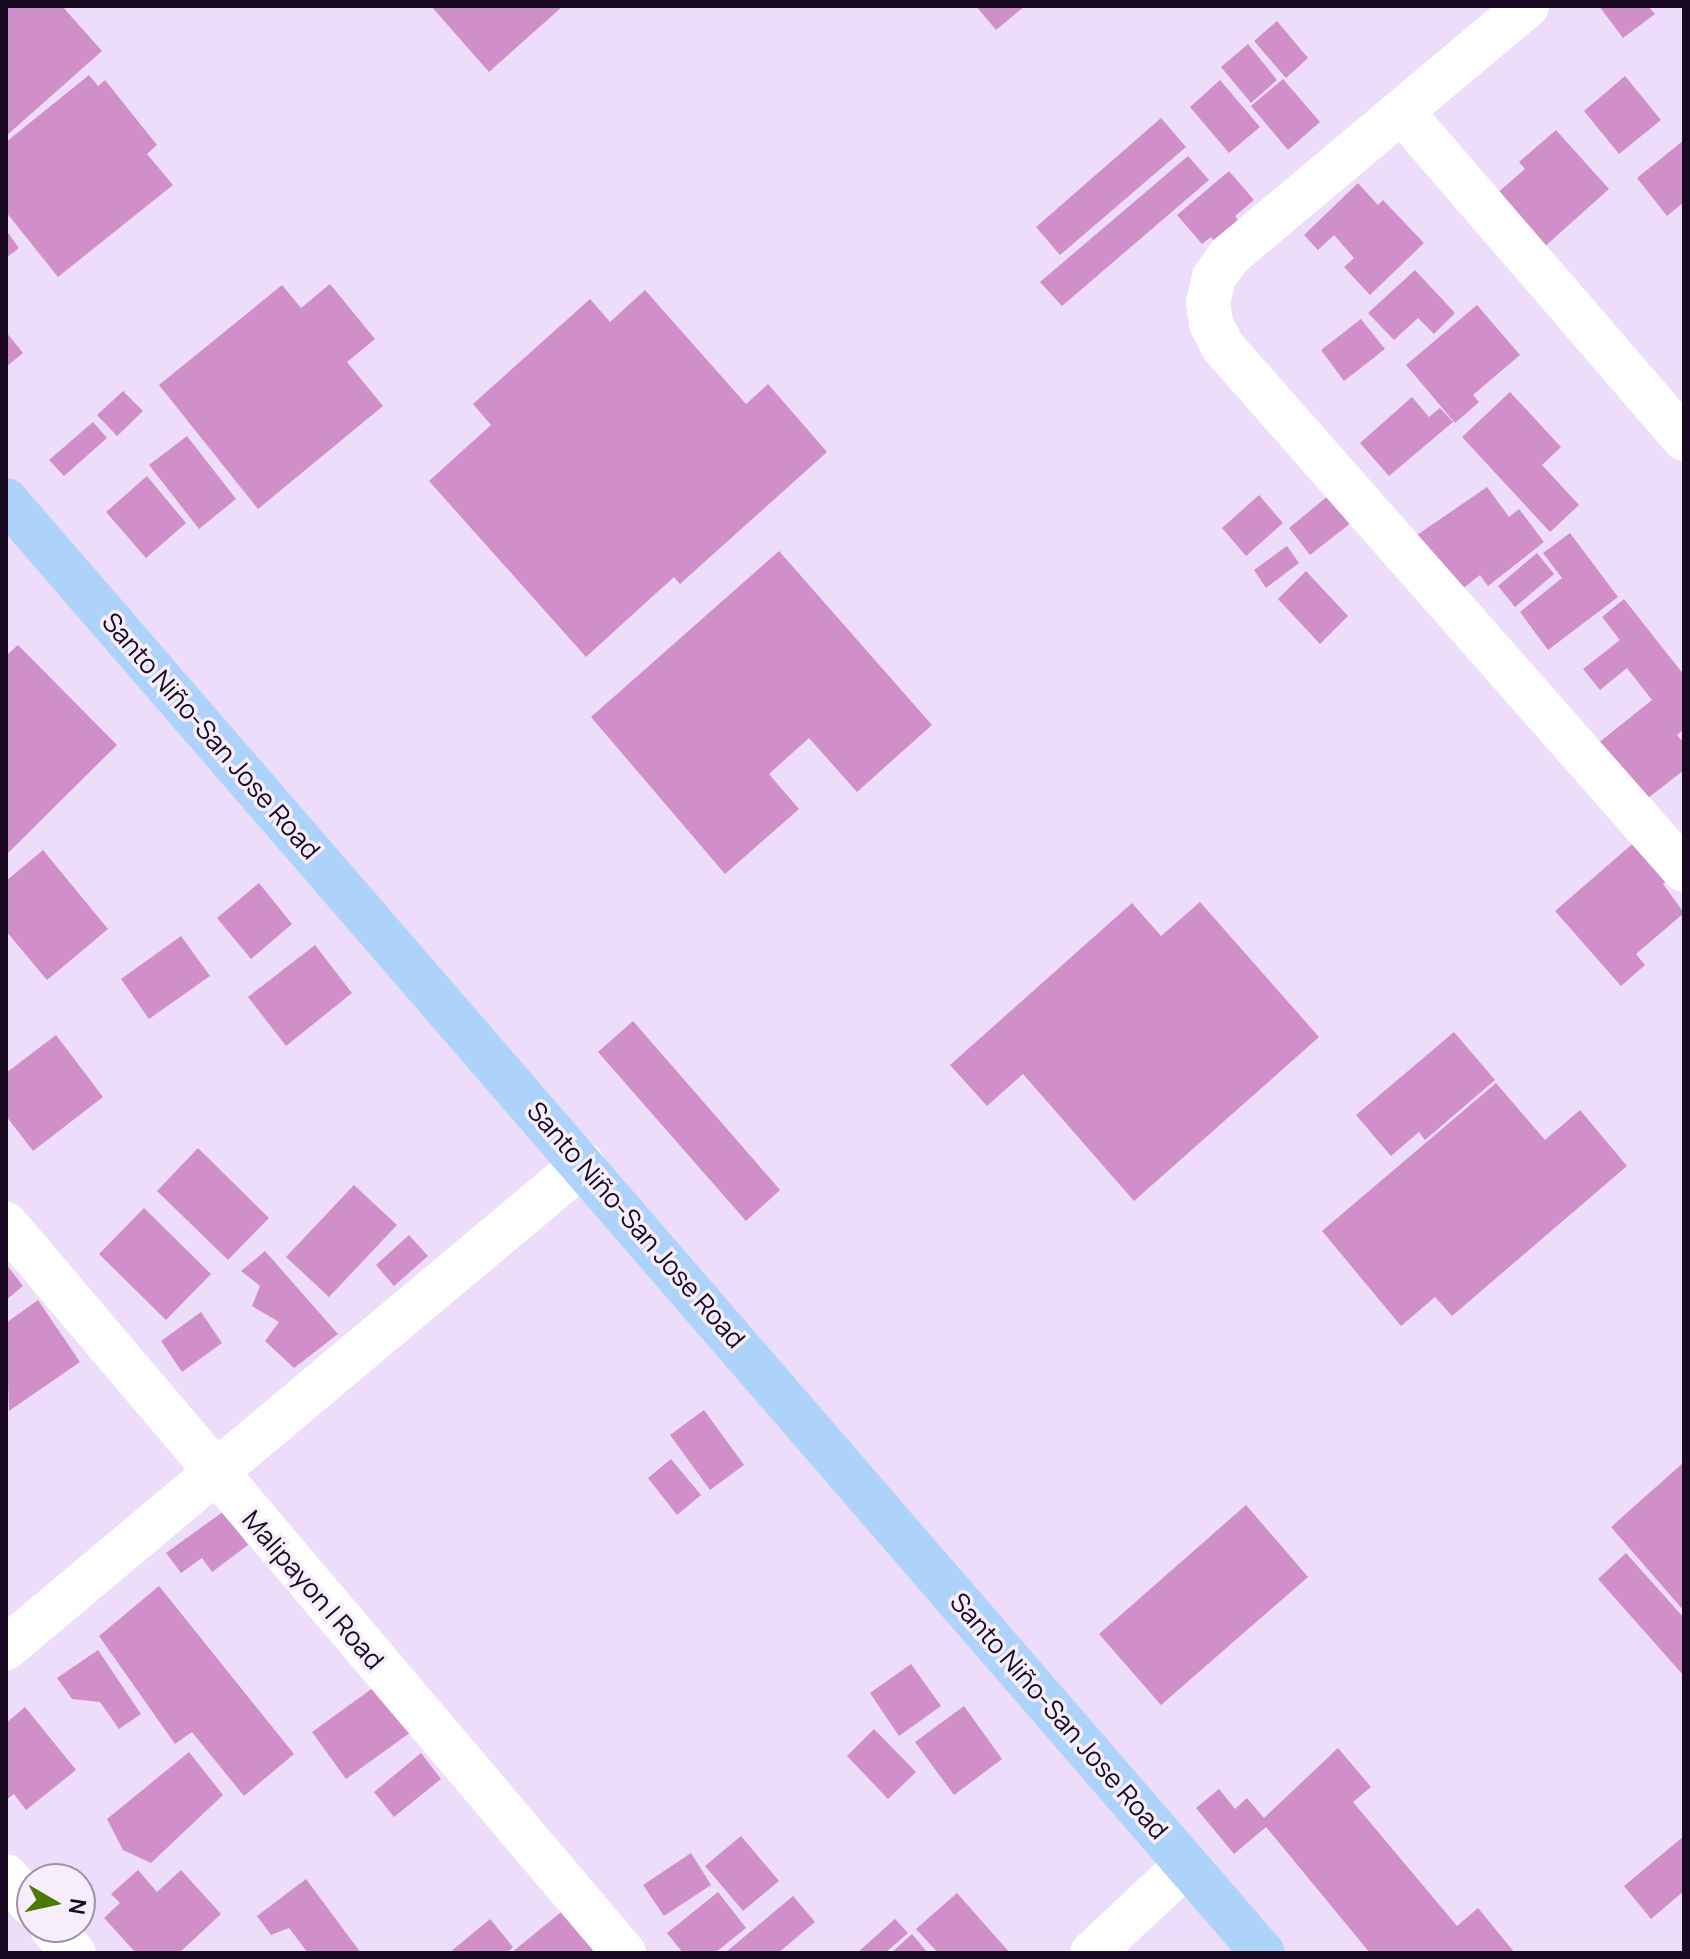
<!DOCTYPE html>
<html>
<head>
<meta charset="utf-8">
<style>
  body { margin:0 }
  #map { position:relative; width:1690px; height:1959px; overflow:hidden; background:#eeddfa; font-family:Manrope,sans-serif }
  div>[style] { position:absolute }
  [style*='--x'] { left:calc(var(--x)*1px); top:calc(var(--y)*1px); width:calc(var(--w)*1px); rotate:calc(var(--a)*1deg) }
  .building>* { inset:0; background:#d08fc8 }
  .minor>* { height:44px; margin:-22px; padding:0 22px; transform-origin:22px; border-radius:22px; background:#fff }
  .major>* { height:44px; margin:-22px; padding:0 22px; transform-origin:22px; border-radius:22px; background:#aed3fa }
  span { translate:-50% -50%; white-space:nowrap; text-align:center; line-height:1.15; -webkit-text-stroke:7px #f6eefd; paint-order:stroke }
  .street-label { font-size:26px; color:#180822 }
  .frame { position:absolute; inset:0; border:8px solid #180822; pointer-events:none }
  .north { position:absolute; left:16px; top:1863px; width:80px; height:80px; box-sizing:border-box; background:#f6eefd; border:2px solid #9d92a5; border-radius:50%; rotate:99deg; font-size:22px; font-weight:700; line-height:32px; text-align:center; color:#180822 }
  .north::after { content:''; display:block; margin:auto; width:28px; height:36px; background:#4b7a01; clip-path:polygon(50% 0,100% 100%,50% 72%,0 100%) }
</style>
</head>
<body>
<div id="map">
  <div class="building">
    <i style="clip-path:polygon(6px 6px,62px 6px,102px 51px,6px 136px)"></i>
    <i style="clip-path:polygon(431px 6px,563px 6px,489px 72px)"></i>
    <i style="clip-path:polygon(976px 6px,1025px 6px,996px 30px)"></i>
    <i style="clip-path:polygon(1599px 6px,1648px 6px,1655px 14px,1623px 38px)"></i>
    <i style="clip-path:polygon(1277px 21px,1308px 58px,1286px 78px,1254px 41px)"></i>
    <i style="clip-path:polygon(1248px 44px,1277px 80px,1251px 103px,1221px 67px)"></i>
    <i style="clip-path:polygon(89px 75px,98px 86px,105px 80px,157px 145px,147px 154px,173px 185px,58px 277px,6px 212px,6px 142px)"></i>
    <i style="clip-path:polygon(1625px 76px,1661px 120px,1619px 154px,1584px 111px)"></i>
    <i style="clip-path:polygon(1283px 79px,1320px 122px,1288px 150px,1251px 106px)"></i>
    <i style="clip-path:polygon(1220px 80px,1260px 127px,1229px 153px,1190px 107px)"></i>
    <i style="clip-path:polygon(1161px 118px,1186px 147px,1060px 255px,1036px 227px)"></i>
    <i style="clip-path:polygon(1556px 130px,1609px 189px,1542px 249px,1495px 195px,1525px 169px,1519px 162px)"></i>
    <i style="clip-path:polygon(1684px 140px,1684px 202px,1667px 216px,1637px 178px)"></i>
    <i style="clip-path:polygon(1188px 156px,1209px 180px,1062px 306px,1040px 282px)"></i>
    <i style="clip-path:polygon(1229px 171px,1254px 200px,1235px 216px,1241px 224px,1217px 245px,1211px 237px,1202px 244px,1177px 215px)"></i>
    <i style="clip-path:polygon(1358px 183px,1378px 205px,1383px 200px,1424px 243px,1370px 295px,1344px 267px,1354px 258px,1334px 235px,1318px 250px,1304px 235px)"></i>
    <i style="clip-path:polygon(6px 230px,19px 248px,6px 258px)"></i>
    <i style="clip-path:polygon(1415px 270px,1455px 313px,1434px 334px,1418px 318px,1394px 340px,1368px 313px)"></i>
    <i style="clip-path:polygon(330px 284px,375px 339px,347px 362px,383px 406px,258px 509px,159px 385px,282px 285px,301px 308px)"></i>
    <i style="clip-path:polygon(645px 290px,746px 404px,768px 384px,827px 452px,680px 584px,674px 577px,586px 657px,429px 481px,491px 425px,473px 404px,590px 299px,610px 322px)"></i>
    <i style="clip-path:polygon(1477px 305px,1520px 355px,1473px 395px,1479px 402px,1455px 423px,1406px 365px)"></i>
    <i style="clip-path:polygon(1361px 319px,1385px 349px,1344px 381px,1321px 350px)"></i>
    <i style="clip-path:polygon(6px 332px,23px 353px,6px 367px)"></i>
    <i style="clip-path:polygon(123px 391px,143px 411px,117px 436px,97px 415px)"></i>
    <i style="clip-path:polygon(1510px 392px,1561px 447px,1542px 465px,1579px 505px,1550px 532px,1462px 437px)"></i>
    <i style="clip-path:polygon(1412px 397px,1429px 417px,1440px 408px,1453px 422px,1389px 476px,1360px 443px)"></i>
    <i style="clip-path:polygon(93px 422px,107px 438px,64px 476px,49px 460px)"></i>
    <i style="clip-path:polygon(187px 436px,236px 499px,199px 529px,149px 465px)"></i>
    <i style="clip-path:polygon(147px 476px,186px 523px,146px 558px,106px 512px)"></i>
    <i style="clip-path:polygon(1487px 487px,1509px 517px,1519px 509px,1544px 542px,1488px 586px,1480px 575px,1460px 591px,1417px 535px)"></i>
    <i style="clip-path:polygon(1334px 491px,1356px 519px,1310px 555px,1289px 528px)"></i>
    <i style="clip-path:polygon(1259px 495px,1283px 523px,1246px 556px,1222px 528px)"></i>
    <i style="clip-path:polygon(1570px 533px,1618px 597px,1548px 650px,1520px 612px,1562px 578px,1543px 553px)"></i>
    <i style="clip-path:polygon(1287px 546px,1299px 563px,1266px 588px,1254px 570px)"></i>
    <i style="clip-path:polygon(779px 551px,932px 725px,857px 792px,809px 738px,769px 774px,799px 809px,725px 874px,591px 717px)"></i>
    <i style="clip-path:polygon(1537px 553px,1554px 574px,1515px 607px,1498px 586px)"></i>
    <i style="clip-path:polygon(1306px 571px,1348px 616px,1320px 644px,1278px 599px)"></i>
    <i style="clip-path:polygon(1624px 599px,1684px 675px,1684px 729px,1677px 735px,1684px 743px,1684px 770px,1643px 802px,1597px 744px,1652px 700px,1627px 668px,1600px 690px,1583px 669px,1620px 640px,1602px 617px)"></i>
    <i style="clip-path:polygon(18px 645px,117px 745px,6px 855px,6px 656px)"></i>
    <i style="clip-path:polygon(1637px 840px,1670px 878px,1663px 884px,1684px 913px,1636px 954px,1645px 965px,1621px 986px,1555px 911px)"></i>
    <i style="clip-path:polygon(43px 850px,108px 929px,47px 980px,6px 931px,6px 881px)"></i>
    <i style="clip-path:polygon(259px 883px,292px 924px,251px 959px,217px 918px)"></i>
    <i style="clip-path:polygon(1200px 902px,1319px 1037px,1134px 1201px,1023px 1074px,987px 1106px,950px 1065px,1132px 903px,1161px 936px)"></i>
    <i style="clip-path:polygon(181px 936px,210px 976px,149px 1019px,121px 979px)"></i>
    <i style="clip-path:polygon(315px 945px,352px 993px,286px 1046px,248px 997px)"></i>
    <i style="clip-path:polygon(633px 1021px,780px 1190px,746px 1221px,598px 1052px)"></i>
    <i style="clip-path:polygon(1454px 1032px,1495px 1080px,1425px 1140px,1419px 1132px,1391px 1156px,1356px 1115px)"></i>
    <i style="clip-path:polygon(56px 1035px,103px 1097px,33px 1151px,6px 1116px,6px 1073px)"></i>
    <i style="clip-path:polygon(1496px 1083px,1545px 1140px,1580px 1110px,1627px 1166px,1452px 1316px,1435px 1297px,1401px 1326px,1322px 1231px)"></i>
    <i style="clip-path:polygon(198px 1148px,269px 1218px,228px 1260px,157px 1191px)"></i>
    <i style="clip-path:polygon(354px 1185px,397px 1225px,329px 1297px,286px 1257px)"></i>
    <i style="clip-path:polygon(144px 1208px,211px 1274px,166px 1320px,99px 1254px)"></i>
    <i style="clip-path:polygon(409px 1235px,428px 1256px,394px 1286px,376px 1265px)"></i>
    <i style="clip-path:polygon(265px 1251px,338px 1334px,294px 1368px,265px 1341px,279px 1322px,252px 1306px,260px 1286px,241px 1271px)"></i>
    <i style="clip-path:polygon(6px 1264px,23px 1286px,6px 1300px)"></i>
    <i style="clip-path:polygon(38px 1300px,80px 1362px,9px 1411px,6px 1323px)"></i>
    <i style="clip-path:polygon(201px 1312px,222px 1343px,182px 1372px,161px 1341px)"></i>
    <i style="clip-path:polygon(704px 1410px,744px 1465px,710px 1490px,670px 1435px)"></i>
    <i style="clip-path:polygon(671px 1459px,701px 1495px,677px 1515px,648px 1478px)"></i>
    <i style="clip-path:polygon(1684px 1462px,1684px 1611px,1611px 1527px)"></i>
    <i style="clip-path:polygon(1246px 1505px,1308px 1577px,1161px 1705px,1099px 1634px)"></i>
    <i style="clip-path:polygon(224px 1511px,248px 1545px,212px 1572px,202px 1558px,181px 1573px,166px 1553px)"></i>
    <i style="clip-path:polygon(1626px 1553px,1684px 1618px,1684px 1676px,1598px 1579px)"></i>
    <i style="clip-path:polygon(159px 1586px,294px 1754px,244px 1796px,192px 1732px,175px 1744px,99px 1636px)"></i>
    <i style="clip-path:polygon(98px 1650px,141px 1714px,119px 1729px,100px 1702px,72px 1699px,57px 1678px)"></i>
    <i style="clip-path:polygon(911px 1664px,941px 1706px,899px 1736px,870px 1693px)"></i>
    <i style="clip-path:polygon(377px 1685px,411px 1732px,346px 1779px,312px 1732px)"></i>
    <i style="clip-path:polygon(964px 1706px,1002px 1759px,954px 1795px,915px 1742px)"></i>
    <i style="clip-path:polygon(25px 1707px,76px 1770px,26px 1810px,14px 1794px,6px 1800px,6px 1723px)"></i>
    <i style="clip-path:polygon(874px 1729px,916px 1772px,888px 1799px,847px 1756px)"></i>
    <i style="clip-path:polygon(1338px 1748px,1371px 1787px,1353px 1802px,1457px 1926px,1478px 1908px,1515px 1953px,1370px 1953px,1266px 1827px,1234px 1854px,1196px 1808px,1219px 1789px,1235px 1809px,1247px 1798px,1264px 1818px)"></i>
    <i style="clip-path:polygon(189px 1752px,223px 1795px,151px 1863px,123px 1850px,107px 1819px)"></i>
    <i style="clip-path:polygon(421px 1753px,441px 1779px,394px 1817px,374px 1792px)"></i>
    <i style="clip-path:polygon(741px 1836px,779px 1881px,743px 1911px,705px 1866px)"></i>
    <i style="clip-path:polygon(1684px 1836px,1684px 1891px,1651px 1919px,1624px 1886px)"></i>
    <i style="clip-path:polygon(691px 1853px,711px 1885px,664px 1916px,643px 1885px)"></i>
    <i style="clip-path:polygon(138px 1870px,157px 1892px,181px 1870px,221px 1914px,179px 1953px,136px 1953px,104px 1918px,120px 1903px,111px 1894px)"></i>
    <i style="clip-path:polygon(306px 1879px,361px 1953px,308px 1953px,289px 1928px,271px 1935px,257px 1916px)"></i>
    <i style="clip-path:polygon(718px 1892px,746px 1928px,715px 1953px,683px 1953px,667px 1933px)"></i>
    <i style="clip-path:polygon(957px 1893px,1010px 1953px,938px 1953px,916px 1929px)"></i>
    <i style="clip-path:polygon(793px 1896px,815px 1922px,778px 1953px,725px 1953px)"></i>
    <i style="clip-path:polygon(566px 1908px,602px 1953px,511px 1953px)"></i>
    <i style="clip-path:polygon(490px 1919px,513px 1947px,507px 1953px,449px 1953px)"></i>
    <i style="clip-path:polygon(895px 1919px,908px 1933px,885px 1953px,857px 1953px)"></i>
    <i style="clip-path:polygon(912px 1934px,928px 1953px,891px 1953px)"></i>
  </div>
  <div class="minor">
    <i style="--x:1527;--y:6;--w:388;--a:140"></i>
    <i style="--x:1230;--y:255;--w:27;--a:126"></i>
    <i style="--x:1214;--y:277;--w:26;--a:103"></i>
    <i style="--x:1208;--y:302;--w:22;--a:82"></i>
    <i style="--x:1211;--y:324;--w:26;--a:62"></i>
    <i style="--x:1223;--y:347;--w:697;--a:48.61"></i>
    <i style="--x:1402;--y:112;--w:432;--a:49.2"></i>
    <i style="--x:6;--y:1224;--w:956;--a:49.71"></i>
    <i style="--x:6;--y:1648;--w:753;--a:-39.99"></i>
    <i style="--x:6;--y:1876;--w:39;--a:48"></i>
    <i style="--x:51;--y:1927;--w:35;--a:49"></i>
    <i style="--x:1092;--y:1953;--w:129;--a:-43.1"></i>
  </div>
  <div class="major">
    <i style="--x:6;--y:500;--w:1921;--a:49.14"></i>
  </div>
  <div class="street-label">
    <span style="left:211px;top:736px;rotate:49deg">Santo Niño-San Jose Road</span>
    <span style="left:636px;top:1225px;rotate:49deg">Santo Niño-San Jose Road</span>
    <span style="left:313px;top:1590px;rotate:49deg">Malipayon I Road</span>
    <span style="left:1059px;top:1716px;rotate:49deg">Santo Niño-San Jose Road</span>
  </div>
  <div class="frame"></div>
  <div class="north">N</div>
</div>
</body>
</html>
